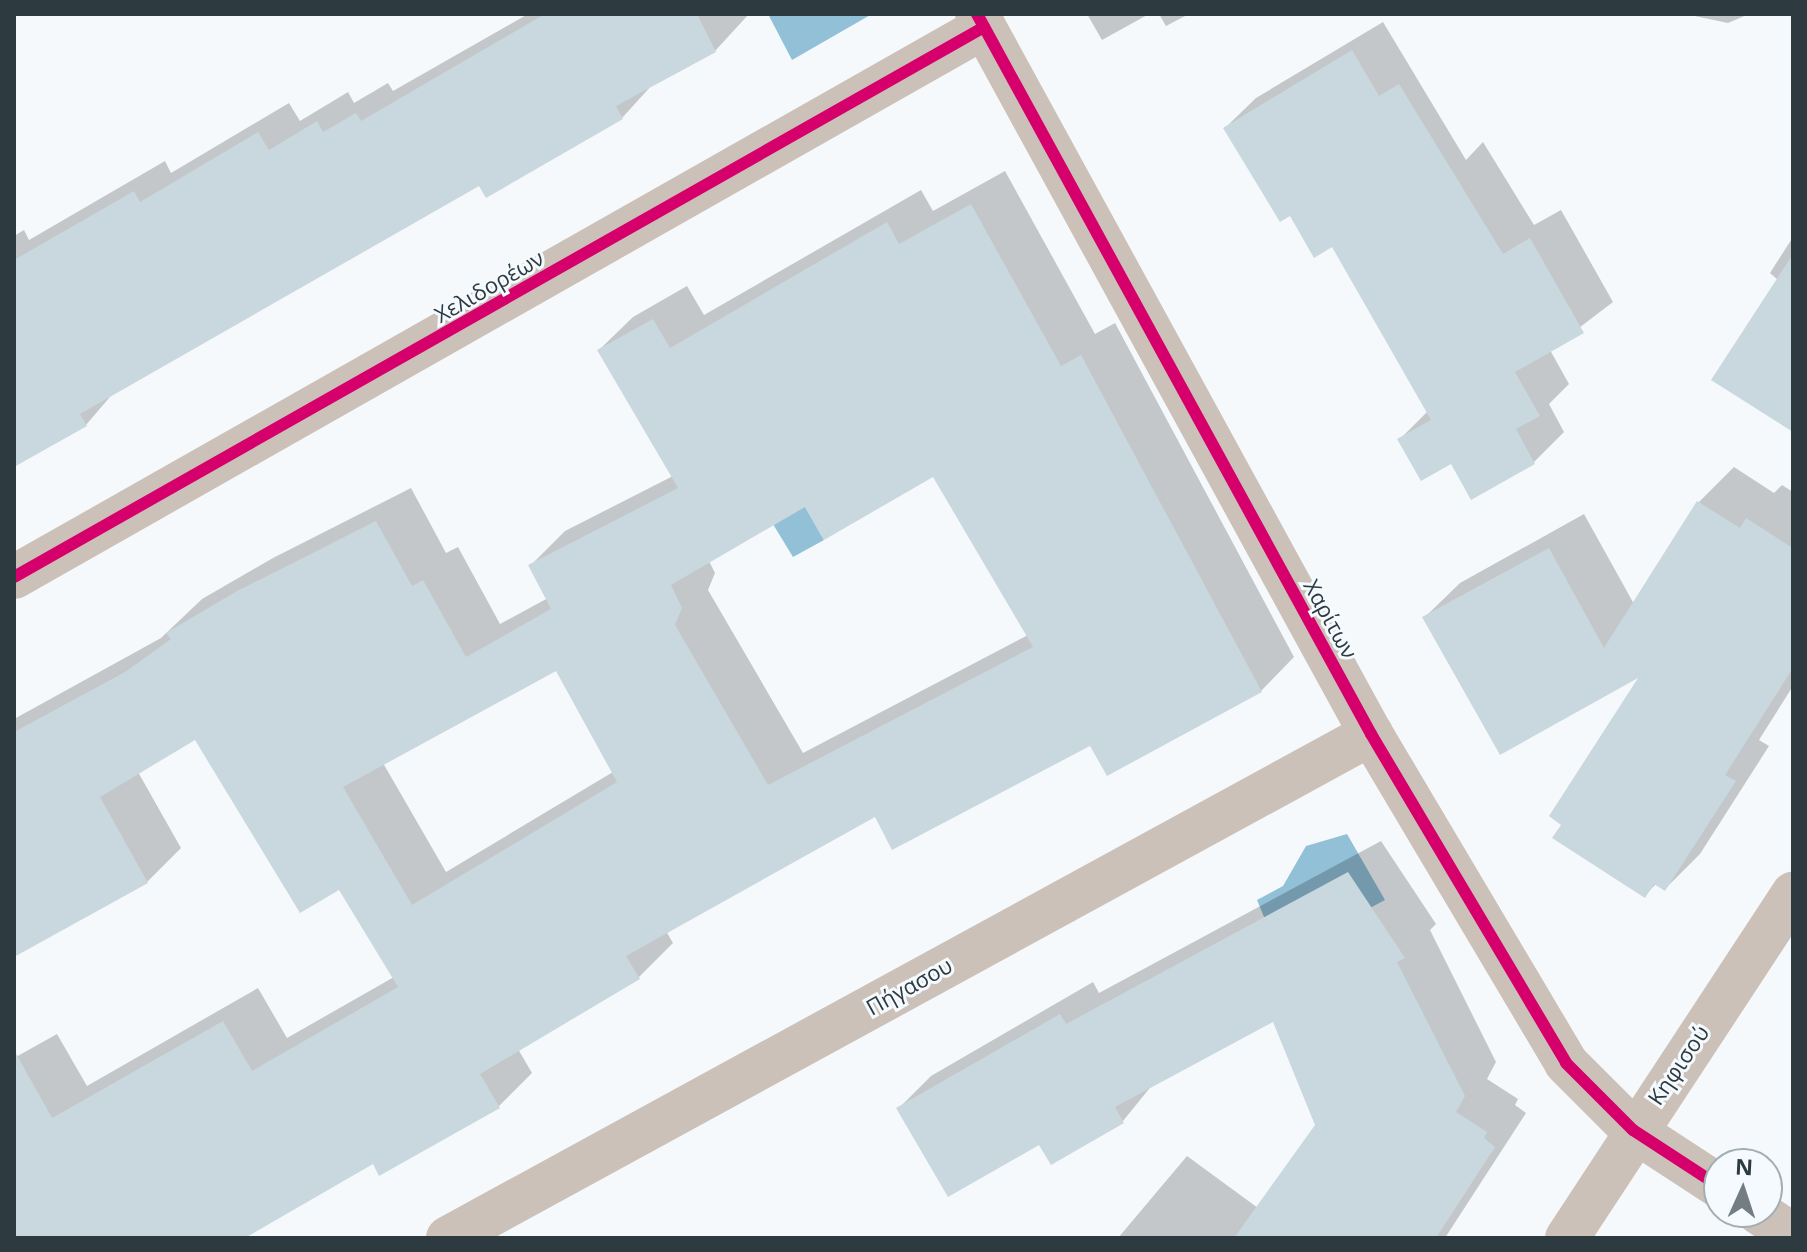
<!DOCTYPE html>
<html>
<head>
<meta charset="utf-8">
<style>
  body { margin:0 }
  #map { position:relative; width:1807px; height:1252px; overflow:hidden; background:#f6f9fc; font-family:"Open Sans",sans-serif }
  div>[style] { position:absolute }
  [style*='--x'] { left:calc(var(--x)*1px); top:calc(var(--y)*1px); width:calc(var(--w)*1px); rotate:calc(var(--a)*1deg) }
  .water>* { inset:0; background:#91c0d7 }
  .shadow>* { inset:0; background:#0003 }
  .building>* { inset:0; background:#c9d7df }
  .minor>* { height:44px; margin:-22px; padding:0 22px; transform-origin:22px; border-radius:22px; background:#ccc1b8 }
  .cycleway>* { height:12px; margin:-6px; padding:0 6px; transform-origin:6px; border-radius:6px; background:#d6006c }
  span { translate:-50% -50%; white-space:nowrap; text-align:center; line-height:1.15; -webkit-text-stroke:6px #f4fafe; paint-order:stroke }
  .street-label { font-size:22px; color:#2d3a40 }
  .frame { position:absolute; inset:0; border:16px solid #2d3a40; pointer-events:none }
  .north { position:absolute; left:1703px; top:1148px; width:80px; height:80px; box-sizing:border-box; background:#f4fafe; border:2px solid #a4adb2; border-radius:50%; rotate:3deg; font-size:22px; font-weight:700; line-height:32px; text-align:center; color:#2d3a40 }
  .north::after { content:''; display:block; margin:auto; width:28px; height:36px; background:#737d82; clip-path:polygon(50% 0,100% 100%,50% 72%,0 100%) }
</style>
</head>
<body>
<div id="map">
  <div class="water">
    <i style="clip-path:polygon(768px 14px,872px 14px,792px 60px)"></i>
    <i style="clip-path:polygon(787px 475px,824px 540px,793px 557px,754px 493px)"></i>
    <i style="clip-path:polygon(1347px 834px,1385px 900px,1368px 909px,1264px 917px,1257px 900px,1283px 886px,1306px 846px)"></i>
  </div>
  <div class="shadow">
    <i style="clip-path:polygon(528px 14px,749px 14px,715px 51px,652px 85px,622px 118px,480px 183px,115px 391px,86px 425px,14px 465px,14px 236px,24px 230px,29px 240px,165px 161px,171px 173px,289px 103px,300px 121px,348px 92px,354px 103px,388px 83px,393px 91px)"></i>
    <i style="clip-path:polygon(1087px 14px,1149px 14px,1102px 40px)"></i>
    <i style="clip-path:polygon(1159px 14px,1189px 14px,1166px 26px)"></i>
    <i style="clip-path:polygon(1685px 14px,1749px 14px,1728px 23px)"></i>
    <i style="clip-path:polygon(1383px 22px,1466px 160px,1483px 142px,1534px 225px,1561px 210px,1613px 302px,1550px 350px,1569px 384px,1549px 404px,1564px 432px,1534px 462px,1471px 497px,1451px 462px,1399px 440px,1428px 411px,1333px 244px,1291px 213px,1225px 128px,1256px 98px)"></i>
    <i style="clip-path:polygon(evenodd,1005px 171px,1095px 334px,1115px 323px,1294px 657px,1261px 691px,876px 814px,666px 931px,673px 943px,639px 977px,518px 1049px,532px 1073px,498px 1107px,373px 1161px,241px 1238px,14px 1238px,14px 1058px,57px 1034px,87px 1086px,258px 988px,287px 1038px,394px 977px,340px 887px,196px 738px,138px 772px,181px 848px,147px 882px,14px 954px,14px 719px,161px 638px,202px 599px,273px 558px,411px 488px,446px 553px,458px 547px,500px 624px,548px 598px,531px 565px,565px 531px,673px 476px,599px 350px,633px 317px,687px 286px,704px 315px,921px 190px,933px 211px,1005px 171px,933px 474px,1028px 635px,803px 753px,708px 590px,715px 573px,709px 561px,806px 504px,933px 474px,1005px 171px,557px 669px,613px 772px,446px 872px,383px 763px,557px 669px)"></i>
    <i style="clip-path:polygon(1793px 237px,1793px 430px,1778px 280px,1770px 273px)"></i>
    <i style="clip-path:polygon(1734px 467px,1774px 493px,1782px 485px,1793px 492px,1793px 686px,1759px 740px,1769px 746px,1700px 854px,1665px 889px,1656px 884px,1645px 895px,1644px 672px,1425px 617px,1460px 583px,1584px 514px,1634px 604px,1699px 502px)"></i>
    <i style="clip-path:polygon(1381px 841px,1436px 924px,1430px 930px,1496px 1062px,1487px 1079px,1518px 1099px,1515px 1105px,1526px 1113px,1445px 1238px,1118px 1238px,1187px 1156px,1258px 1208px,1318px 1126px,1274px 1019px,1153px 1084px,1123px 1121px,1040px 1142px,899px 1108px,931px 1076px,1093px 982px,1099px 993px)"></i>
  </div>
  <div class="building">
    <i style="clip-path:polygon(545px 14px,697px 14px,716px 52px,616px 106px,623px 119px,486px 198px,479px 186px,80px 414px,87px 426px,14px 467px,14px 260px,134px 191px,140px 202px,258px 132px,269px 150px,317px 121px,323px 132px,356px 113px,361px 121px)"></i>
    <i style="clip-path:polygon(1352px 50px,1379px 96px,1399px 84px,1503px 254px,1530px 238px,1584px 333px,1515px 372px,1540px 416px,1516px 429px,1535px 464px,1471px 500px,1451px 464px,1421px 481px,1397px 439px,1431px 420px,1332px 247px,1314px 258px,1290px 216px,1280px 222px,1223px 128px)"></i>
    <i style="clip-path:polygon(evenodd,971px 204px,1061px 366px,1081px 355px,1262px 692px,1107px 776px,1090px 746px,892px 850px,875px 817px,626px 956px,640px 979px,480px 1074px,500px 1108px,379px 1176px,373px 1164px,245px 1238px,14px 1238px,14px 1050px,52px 1118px,223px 1021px,252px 1071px,398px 987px,339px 890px,300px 913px,195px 740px,100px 797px,148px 883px,14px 957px,14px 732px,125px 672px,171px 639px,166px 633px,237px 591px,376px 521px,412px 586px,423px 580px,466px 657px,551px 609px,528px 565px,678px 488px,597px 350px,653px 319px,670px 348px,887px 222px,899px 244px,971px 204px,933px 477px,1033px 647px,768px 785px,675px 625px,682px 608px,671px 585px,805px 507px,824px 540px,933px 477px,971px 204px,556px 671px,617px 782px,412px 905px,343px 787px,556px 671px)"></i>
    <i style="clip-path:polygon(1793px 254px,1793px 432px,1711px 380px)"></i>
    <i style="clip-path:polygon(1697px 501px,1740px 528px,1746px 518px,1793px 548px,1793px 668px,1725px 775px,1736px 781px,1665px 891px,1654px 884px,1645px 898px,1552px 838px,1561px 825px,1549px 816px,1638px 678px,1500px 755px,1422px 617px,1549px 548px,1604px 648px)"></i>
    <i style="clip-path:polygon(1348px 872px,1405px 958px,1397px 962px,1465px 1096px,1456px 1112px,1487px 1132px,1484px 1138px,1495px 1147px,1436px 1238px,1234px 1238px,1315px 1125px,1273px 1022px,1115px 1107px,1124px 1123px,1051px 1165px,1039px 1145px,948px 1197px,896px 1108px,1060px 1014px,1066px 1024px)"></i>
  </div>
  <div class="minor">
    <i style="--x:977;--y:14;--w:821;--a:61.31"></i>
    <i style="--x:1371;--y:734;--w:382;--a:59.3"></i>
    <i style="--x:1566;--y:1063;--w:95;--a:45"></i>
    <i style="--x:1633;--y:1130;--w:103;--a:33.1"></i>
    <i style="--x:14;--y:577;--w:1115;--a:-29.55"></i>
    <i style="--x:1758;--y:1212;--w:42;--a:33.3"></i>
    <i style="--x:448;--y:1238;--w:1052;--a:-28.64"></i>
    <i style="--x:1567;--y:1238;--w:412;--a:-56.7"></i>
  </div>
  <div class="cycleway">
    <i style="--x:977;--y:14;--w:821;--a:61.31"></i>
    <i style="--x:1371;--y:734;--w:382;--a:59.3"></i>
    <i style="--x:1566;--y:1063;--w:95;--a:45"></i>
    <i style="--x:1633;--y:1130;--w:103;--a:33.1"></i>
    <i style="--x:14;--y:577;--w:1115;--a:-29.55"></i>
  </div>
  <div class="street-label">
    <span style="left:489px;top:286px;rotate:-30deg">Χελιδορέων</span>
    <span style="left:1331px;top:619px;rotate:61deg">Χαρίτων</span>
    <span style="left:909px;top:986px;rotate:-29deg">Πήγασου</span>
    <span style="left:1678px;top:1065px;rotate:-56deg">Κηφισού</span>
  </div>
  <div class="frame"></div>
  <div class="north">N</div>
</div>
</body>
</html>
